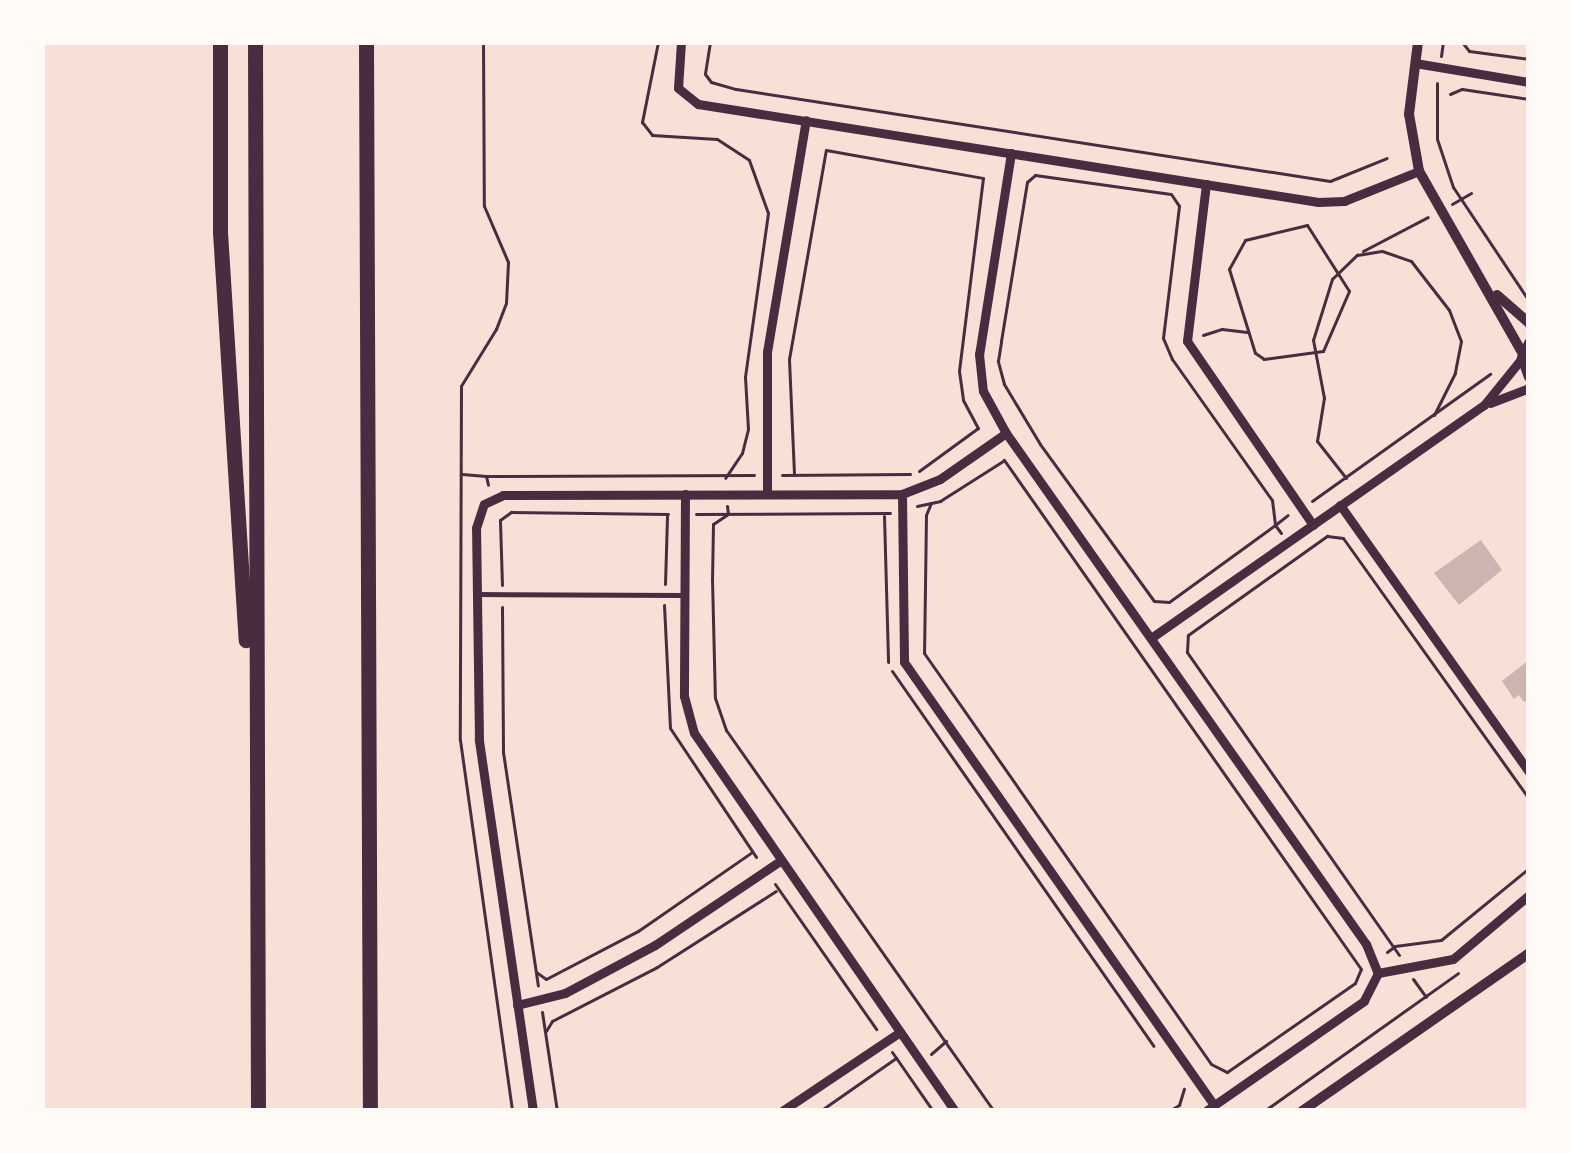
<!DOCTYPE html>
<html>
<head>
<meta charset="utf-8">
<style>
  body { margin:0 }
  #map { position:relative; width:1571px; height:1153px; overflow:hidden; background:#f7e1d7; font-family:Lato,sans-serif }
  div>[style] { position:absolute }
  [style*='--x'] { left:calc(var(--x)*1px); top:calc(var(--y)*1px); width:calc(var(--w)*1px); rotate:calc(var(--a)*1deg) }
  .building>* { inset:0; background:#ccb4b1 }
  .path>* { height:3px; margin:-1.5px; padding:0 1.5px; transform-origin:1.5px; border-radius:1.5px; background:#4a2c40 }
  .service>* { height:4.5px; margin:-2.25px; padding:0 2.25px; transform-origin:2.25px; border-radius:2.25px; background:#4a2c40 }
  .minor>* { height:9px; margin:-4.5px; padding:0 4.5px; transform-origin:4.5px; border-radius:4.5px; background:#4a2c40 }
  .tertiary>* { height:10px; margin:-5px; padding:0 5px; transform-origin:5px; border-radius:5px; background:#4a2c40 }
  .motorway>* { height:15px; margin:-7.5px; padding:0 7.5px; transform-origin:7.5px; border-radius:7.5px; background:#4a2c40 }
  span { translate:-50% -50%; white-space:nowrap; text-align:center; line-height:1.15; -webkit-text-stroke:10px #fffaf5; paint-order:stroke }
  .frame { position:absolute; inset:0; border:45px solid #fffaf5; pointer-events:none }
</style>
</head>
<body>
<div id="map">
  <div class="building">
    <i style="clip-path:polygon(1481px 540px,1502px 570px,1459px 605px,1434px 573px)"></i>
    <i style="clip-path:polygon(1529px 660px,1529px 699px,1524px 702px,1519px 695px,1514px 699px,1502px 681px)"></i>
  </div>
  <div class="path">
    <i style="--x:483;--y:42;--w:164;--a:89.7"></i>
    <i style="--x:484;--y:206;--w:61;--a:66.8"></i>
    <i style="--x:508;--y:262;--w:41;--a:92.8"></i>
    <i style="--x:506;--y:303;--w:28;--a:111"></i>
    <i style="--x:496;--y:329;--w:67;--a:121.6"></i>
    <i style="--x:461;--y:386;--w:354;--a:90.2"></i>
    <i style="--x:460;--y:740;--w:375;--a:82"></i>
    <i style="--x:658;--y:42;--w:82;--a:101.3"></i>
    <i style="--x:642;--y:122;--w:16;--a:52"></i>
    <i style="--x:652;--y:135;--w:65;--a:3.5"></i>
    <i style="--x:717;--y:139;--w:38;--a:33"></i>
    <i style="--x:749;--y:160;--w:56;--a:70.3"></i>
    <i style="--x:768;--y:213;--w:166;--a:98"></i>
    <i style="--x:745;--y:377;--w:52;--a:86.7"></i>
    <i style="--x:748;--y:429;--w:25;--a:104"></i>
    <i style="--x:742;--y:453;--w:30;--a:124"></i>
    <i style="--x:710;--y:42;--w:32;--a:99"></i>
    <i style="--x:705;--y:74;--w:10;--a:53"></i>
    <i style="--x:711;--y:82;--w:26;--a:16"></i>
    <i style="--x:736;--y:89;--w:601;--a:8.8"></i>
    <i style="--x:1330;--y:181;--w:61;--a:-22"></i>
    <i style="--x:1462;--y:42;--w:11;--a:52"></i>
    <i style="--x:1469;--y:51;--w:61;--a:7.6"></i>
    <i style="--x:1441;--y:56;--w:14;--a:-82"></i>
    <i style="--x:1437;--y:83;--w:56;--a:90"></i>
    <i style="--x:1437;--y:139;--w:51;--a:71.6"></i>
    <i style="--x:1453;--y:187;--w:137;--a:56.3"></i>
    <i style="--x:1450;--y:94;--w:13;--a:-23"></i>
    <i style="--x:1462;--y:89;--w:68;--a:8.5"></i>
    <i style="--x:1035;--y:175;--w:137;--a:8"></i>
    <i style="--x:1171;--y:194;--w:14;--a:56"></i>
    <i style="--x:1179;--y:206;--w:133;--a:96.9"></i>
    <i style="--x:1163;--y:338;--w:23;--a:67"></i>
    <i style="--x:1172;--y:359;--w:173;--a:54.7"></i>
    <i style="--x:1272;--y:500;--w:25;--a:83"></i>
    <i style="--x:1275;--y:525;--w:131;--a:144"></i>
    <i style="--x:1169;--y:602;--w:15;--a:-176"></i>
    <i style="--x:1154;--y:601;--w:194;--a:-126"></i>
    <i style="--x:1040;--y:444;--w:70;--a:-121"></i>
    <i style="--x:1004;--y:384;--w:24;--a:-105"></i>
    <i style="--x:998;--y:361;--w:20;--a:-81"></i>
    <i style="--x:1001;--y:341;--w:161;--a:-80.7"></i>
    <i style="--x:1027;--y:182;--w:11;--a:-41"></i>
    <i style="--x:1452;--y:204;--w:22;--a:-30"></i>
    <i style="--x:1307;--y:225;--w:78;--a:57.5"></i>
    <i style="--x:1349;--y:291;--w:65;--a:113.4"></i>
    <i style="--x:1323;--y:351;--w:60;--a:172.3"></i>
    <i style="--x:1264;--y:359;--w:11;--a:-146"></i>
    <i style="--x:1255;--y:353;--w:88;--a:-107.2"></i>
    <i style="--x:1229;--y:269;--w:33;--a:-61"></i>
    <i style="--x:1245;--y:240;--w:64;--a:-13.6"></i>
    <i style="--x:1363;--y:251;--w:73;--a:-27.6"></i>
    <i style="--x:1203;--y:335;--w:20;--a:-18"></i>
    <i style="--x:1222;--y:329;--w:25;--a:7"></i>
    <i style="--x:462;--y:474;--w:24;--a:5"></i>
    <i style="--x:486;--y:476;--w:9;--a:77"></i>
    <i style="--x:794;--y:474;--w:115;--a:-92.5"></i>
    <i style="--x:789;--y:359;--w:212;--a:-80"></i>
    <i style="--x:826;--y:150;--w:159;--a:10.1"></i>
    <i style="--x:983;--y:178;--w:194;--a:97.1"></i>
    <i style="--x:959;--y:371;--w:29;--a:82"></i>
    <i style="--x:963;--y:400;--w:32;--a:62"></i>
    <i style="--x:978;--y:428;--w:73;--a:143.9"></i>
    <i style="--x:782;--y:475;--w:128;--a:-0.4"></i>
    <i style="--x:486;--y:476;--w:268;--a:-0.2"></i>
    <i style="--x:1346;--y:478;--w:47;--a:-128.1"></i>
    <i style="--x:1317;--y:441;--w:44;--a:-80.8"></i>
    <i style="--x:1324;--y:398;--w:59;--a:-100.7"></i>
    <i style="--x:1313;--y:340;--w:64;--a:-72.7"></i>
    <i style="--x:1332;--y:279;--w:35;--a:-44"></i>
    <i style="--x:1357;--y:255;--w:25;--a:-9"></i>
    <i style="--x:1382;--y:251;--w:31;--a:19"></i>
    <i style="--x:1411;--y:261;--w:62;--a:52.2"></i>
    <i style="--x:1449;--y:310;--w:33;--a:69"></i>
    <i style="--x:1461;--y:341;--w:33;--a:101"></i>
    <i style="--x:1455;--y:373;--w:47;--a:116.6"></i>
    <i style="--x:1312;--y:501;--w:219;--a:-35.5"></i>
    <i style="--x:931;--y:503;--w:13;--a:113"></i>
    <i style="--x:926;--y:515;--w:138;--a:90.8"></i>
    <i style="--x:924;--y:653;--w:501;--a:55.07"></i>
    <i style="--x:1211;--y:1064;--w:18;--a:27"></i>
    <i style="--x:1227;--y:1072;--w:156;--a:-34.8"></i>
    <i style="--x:1355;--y:983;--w:15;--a:-67"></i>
    <i style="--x:1361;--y:969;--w:622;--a:-125.04"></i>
    <i style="--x:727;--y:506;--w:8;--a:83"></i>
    <i style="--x:728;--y:514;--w:18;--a:146"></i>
    <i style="--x:713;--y:524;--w:55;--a:91"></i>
    <i style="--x:712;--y:579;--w:119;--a:88.6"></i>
    <i style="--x:715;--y:698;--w:34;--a:71"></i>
    <i style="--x:726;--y:730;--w:466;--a:54.9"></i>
    <i style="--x:917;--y:506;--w:24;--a:-12"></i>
    <i style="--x:940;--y:501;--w:75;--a:-32.4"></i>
    <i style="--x:696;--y:514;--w:194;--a:-0.3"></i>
    <i style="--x:884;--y:516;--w:146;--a:88.4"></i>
    <i style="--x:1281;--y:533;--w:10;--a:-127"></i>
    <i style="--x:1275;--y:525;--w:16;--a:-38"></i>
    <i style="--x:665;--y:584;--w:69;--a:-88.3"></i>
    <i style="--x:502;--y:585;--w:65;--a:-91.8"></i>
    <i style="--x:500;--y:520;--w:14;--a:-36"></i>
    <i style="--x:511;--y:512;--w:157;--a:0.7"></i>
    <i style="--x:664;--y:605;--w:123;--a:87.2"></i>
    <i style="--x:670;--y:728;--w:155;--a:56.3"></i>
    <i style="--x:502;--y:607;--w:145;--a:89.6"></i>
    <i style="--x:503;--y:752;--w:236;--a:81.5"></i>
    <i style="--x:892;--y:671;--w:457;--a:55.1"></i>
    <i style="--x:775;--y:884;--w:177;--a:55.1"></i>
    <i style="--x:1387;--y:952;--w:10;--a:-37"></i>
    <i style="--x:1395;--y:946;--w:46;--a:-7.4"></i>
    <i style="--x:1441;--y:940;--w:114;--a:-39.3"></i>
    <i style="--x:1399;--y:955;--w:370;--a:-125"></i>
    <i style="--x:1187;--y:652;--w:17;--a:-87"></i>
    <i style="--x:1188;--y:635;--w:171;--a:-35.5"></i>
    <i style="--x:1327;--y:536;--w:16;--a:7"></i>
    <i style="--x:1343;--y:538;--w:320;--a:54.5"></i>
    <i style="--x:536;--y:972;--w:12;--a:35"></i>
    <i style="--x:546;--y:979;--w:104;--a:-27.6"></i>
    <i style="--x:638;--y:931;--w:139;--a:-34.7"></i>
    <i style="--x:1413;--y:979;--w:22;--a:54"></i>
    <i style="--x:542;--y:1012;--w:100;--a:81.4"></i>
    <i style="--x:546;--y:1031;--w:12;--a:-59"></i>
    <i style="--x:552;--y:1021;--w:118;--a:-27.2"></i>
    <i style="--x:657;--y:967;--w:141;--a:-32.6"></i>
    <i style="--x:892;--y:1052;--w:72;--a:55.2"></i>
    <i style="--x:931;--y:1054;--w:20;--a:-41"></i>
    <i style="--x:820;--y:1111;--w:93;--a:-34.9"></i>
    <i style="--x:1169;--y:1111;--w:12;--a:-31"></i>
    <i style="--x:1179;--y:1105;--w:17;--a:-73"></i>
    <i style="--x:1264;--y:1111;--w:238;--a:-35.4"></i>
  </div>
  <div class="service">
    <i style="--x:476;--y:594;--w:207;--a:0.3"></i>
  </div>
  <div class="minor">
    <i style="--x:681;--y:42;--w:46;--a:93.7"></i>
    <i style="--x:678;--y:88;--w:26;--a:39"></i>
    <i style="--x:698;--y:104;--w:628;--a:8.98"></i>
    <i style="--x:1318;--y:202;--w:26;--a:-2"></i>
    <i style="--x:1344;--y:201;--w:81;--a:-21.8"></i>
    <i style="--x:1415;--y:63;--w:116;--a:9.5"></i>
    <i style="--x:1011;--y:153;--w:204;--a:99"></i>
    <i style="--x:979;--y:354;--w:37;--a:84"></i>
    <i style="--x:983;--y:391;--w:48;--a:61.3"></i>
    <i style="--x:1006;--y:433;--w:625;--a:54.84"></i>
    <i style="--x:1366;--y:944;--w:31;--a:68"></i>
    <i style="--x:1378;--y:973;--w:31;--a:117"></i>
    <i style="--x:1364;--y:1001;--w:193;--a:145.2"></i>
    <i style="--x:1206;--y:184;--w:158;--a:96.9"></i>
    <i style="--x:1187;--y:341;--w:223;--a:55.6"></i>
    <i style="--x:1490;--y:403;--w:42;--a:-21"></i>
    <i style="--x:685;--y:494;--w:202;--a:90.3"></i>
    <i style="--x:684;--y:696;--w:38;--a:75"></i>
    <i style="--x:694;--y:733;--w:459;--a:55.4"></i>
    <i style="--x:767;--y:494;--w:142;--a:-90"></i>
    <i style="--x:767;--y:352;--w:235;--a:-80.5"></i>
    <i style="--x:902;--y:494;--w:168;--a:89.3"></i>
    <i style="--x:904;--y:662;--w:541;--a:55.02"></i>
    <i style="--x:1340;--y:505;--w:327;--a:54.7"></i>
    <i style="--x:1151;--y:638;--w:406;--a:-35"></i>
    <i style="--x:1484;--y:405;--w:60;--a:-51"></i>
    <i style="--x:1378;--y:973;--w:76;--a:-10.6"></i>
    <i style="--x:1453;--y:959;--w:99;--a:-40.1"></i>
    <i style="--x:517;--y:1005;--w:49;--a:-14"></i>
    <i style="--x:565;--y:993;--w:102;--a:-28.1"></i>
    <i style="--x:655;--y:945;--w:151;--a:-33.9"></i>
    <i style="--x:533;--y:1111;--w:376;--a:-98.3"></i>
    <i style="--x:479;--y:739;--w:211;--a:-90.8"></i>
    <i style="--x:476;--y:528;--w:25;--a:-72"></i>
    <i style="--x:484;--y:504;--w:21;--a:-25"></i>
    <i style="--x:503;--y:495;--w:399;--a:-0.1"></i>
    <i style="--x:902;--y:494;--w:41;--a:-21.5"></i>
    <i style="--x:940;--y:479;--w:80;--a:-34.9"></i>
    <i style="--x:782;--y:1111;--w:142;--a:-33.8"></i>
  </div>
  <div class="tertiary">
    <i style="--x:1418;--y:42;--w:73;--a:97.1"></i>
    <i style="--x:1409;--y:114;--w:58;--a:80"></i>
    <i style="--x:1419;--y:171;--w:210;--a:60.4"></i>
    <i style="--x:1497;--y:295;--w:43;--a:41.2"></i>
    <i style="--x:1529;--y:343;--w:17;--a:115"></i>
    <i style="--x:1522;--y:358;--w:20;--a:70"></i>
    <i style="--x:1302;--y:1111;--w:277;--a:-34.8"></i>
  </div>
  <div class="motorway">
    <i style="--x:220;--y:42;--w:190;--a:90"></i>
    <i style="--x:220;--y:232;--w:409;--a:86.4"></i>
    <i style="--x:255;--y:42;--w:1069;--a:89.84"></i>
    <i style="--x:366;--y:42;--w:1069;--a:89.79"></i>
  </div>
  <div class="frame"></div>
</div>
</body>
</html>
